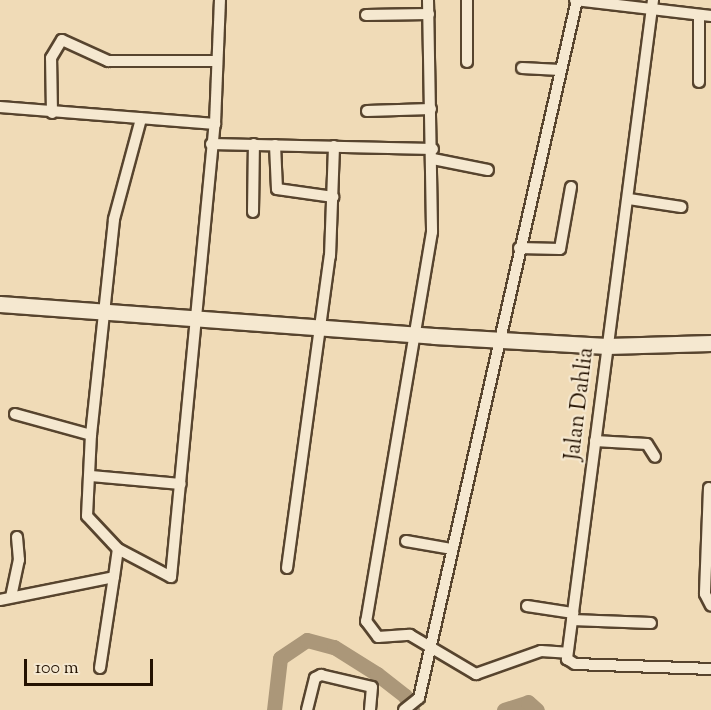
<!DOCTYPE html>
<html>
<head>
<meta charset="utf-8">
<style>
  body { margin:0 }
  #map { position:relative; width:711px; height:710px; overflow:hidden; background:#f0dbb7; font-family:"Sorts Mill Goudy",serif }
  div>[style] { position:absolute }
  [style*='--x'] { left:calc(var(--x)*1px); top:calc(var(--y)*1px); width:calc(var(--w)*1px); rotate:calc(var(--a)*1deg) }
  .river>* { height:15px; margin:-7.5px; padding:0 7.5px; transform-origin:7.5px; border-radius:7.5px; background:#ab9779 }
  .roads { filter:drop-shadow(2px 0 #57442e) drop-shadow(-2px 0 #57442e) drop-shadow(0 2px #57442e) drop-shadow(0 -2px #57442e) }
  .street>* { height:10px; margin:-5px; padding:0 5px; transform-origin:5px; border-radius:5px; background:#f5e8d0 }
  .secondary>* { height:15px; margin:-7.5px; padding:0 7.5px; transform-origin:7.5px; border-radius:7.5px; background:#f5e8d0 }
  span { translate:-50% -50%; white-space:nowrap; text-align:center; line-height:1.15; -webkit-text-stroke:4.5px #f5e8d0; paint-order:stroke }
  .street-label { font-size:22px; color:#241201 }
  .scale { position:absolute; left:24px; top:659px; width:129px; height:27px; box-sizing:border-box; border:3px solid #241201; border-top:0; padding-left:8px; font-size:18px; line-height:21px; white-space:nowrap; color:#241201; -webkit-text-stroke:4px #f5e8d0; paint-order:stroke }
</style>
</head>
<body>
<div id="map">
  <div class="river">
    <i style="--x:274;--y:710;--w:52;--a:-83.4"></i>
    <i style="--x:280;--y:658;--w:32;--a:-34"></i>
    <i style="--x:307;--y:640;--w:28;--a:15"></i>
    <i style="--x:334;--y:647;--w:51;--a:32.1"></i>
    <i style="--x:377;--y:674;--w:36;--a:38"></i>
    <i style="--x:405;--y:696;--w:16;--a:63"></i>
    <i style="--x:504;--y:710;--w:25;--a:-18"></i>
    <i style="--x:528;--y:702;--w:12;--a:42"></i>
  </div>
  <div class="roads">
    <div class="street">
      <i style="--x:428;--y:0;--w:232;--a:89"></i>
      <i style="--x:432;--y:232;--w:395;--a:99.6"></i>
      <i style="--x:366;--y:621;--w:20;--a:53"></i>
      <i style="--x:378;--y:637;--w:32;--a:-4"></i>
      <i style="--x:410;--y:635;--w:77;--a:30.6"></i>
      <i style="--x:476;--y:674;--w:69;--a:-19.5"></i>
      <i style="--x:541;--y:651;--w:26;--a:4"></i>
      <i style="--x:467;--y:0;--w:62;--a:90"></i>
      <i style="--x:575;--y:0;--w:137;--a:6.7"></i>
      <i style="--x:653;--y:0;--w:665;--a:97.44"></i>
      <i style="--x:567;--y:659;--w:9;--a:32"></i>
      <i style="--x:575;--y:664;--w:136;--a:2.1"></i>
      <i style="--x:366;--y:15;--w:63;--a:-0.9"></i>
      <i style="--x:522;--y:68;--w:38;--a:3"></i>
      <i style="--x:699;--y:82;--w:67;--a:-90"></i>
      <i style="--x:0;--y:107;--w:216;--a:4.5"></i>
      <i style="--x:215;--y:124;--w:124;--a:-87.7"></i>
      <i style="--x:367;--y:111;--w:64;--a:-1.8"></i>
      <i style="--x:52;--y:113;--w:55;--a:-91"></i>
      <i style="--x:51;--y:58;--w:21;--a:-59"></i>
      <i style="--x:62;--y:40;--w:51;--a:24.5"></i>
      <i style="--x:108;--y:61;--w:109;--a:0"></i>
      <i style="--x:211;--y:144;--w:222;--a:1.3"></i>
      <i style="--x:275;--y:145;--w:44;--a:87.4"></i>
      <i style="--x:277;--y:189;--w:57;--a:8.1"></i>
      <i style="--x:433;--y:159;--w:56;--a:11.3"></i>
      <i style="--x:629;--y:199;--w:53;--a:8.7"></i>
      <i style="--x:253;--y:212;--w:68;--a:-89.2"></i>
      <i style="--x:519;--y:248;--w:41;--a:1.4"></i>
      <i style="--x:560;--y:249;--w:63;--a:-79.9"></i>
      <i style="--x:15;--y:414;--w:79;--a:15.4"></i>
      <i style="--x:595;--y:441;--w:52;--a:3.3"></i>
      <i style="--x:647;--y:444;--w:15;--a:58"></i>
      <i style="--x:91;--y:476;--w:90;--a:5.1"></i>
      <i style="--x:709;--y:488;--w:106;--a:92.2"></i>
      <i style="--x:705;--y:594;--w:13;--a:63"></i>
      <i style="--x:406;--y:541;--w:47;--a:9.9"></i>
      <i style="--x:118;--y:549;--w:60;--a:27.8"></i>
      <i style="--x:171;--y:577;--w:455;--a:-84.5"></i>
      <i style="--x:287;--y:568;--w:315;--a:-82.2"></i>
      <i style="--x:330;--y:256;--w:110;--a:-87.9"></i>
      <i style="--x:11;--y:597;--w:38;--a:-78"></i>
      <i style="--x:19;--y:560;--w:23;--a:-95"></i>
      <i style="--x:0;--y:600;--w:116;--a:-11.4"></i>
      <i style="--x:114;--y:577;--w:28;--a:-82"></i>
      <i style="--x:118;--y:549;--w:45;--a:-133.2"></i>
      <i style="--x:87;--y:516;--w:81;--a:-87.2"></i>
      <i style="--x:91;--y:435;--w:217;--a:-83.9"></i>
      <i style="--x:114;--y:219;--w:104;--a:-74.9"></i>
      <i style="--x:527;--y:606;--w:47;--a:8.7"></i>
      <i style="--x:572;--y:620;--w:79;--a:2.2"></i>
      <i style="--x:100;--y:668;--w:92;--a:-81.3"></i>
      <i style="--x:307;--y:710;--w:33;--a:-76"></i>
      <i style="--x:315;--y:678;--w:7;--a:-27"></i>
      <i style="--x:321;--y:675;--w:52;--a:13.2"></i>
      <i style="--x:372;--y:687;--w:23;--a:95"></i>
      <i style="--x:404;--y:710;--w:19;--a:-39"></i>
      <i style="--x:419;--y:698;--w:716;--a:-77.25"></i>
    </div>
    <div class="secondary">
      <i style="--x:0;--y:304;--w:435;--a:4.2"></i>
      <i style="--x:434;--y:336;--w:173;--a:3.3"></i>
      <i style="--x:607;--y:346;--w:104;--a:-1.7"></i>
    </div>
  </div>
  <div class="street-label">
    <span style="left:581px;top:404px;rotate:-83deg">Jalan Dahlia</span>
  </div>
  <div class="scale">100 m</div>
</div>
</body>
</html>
